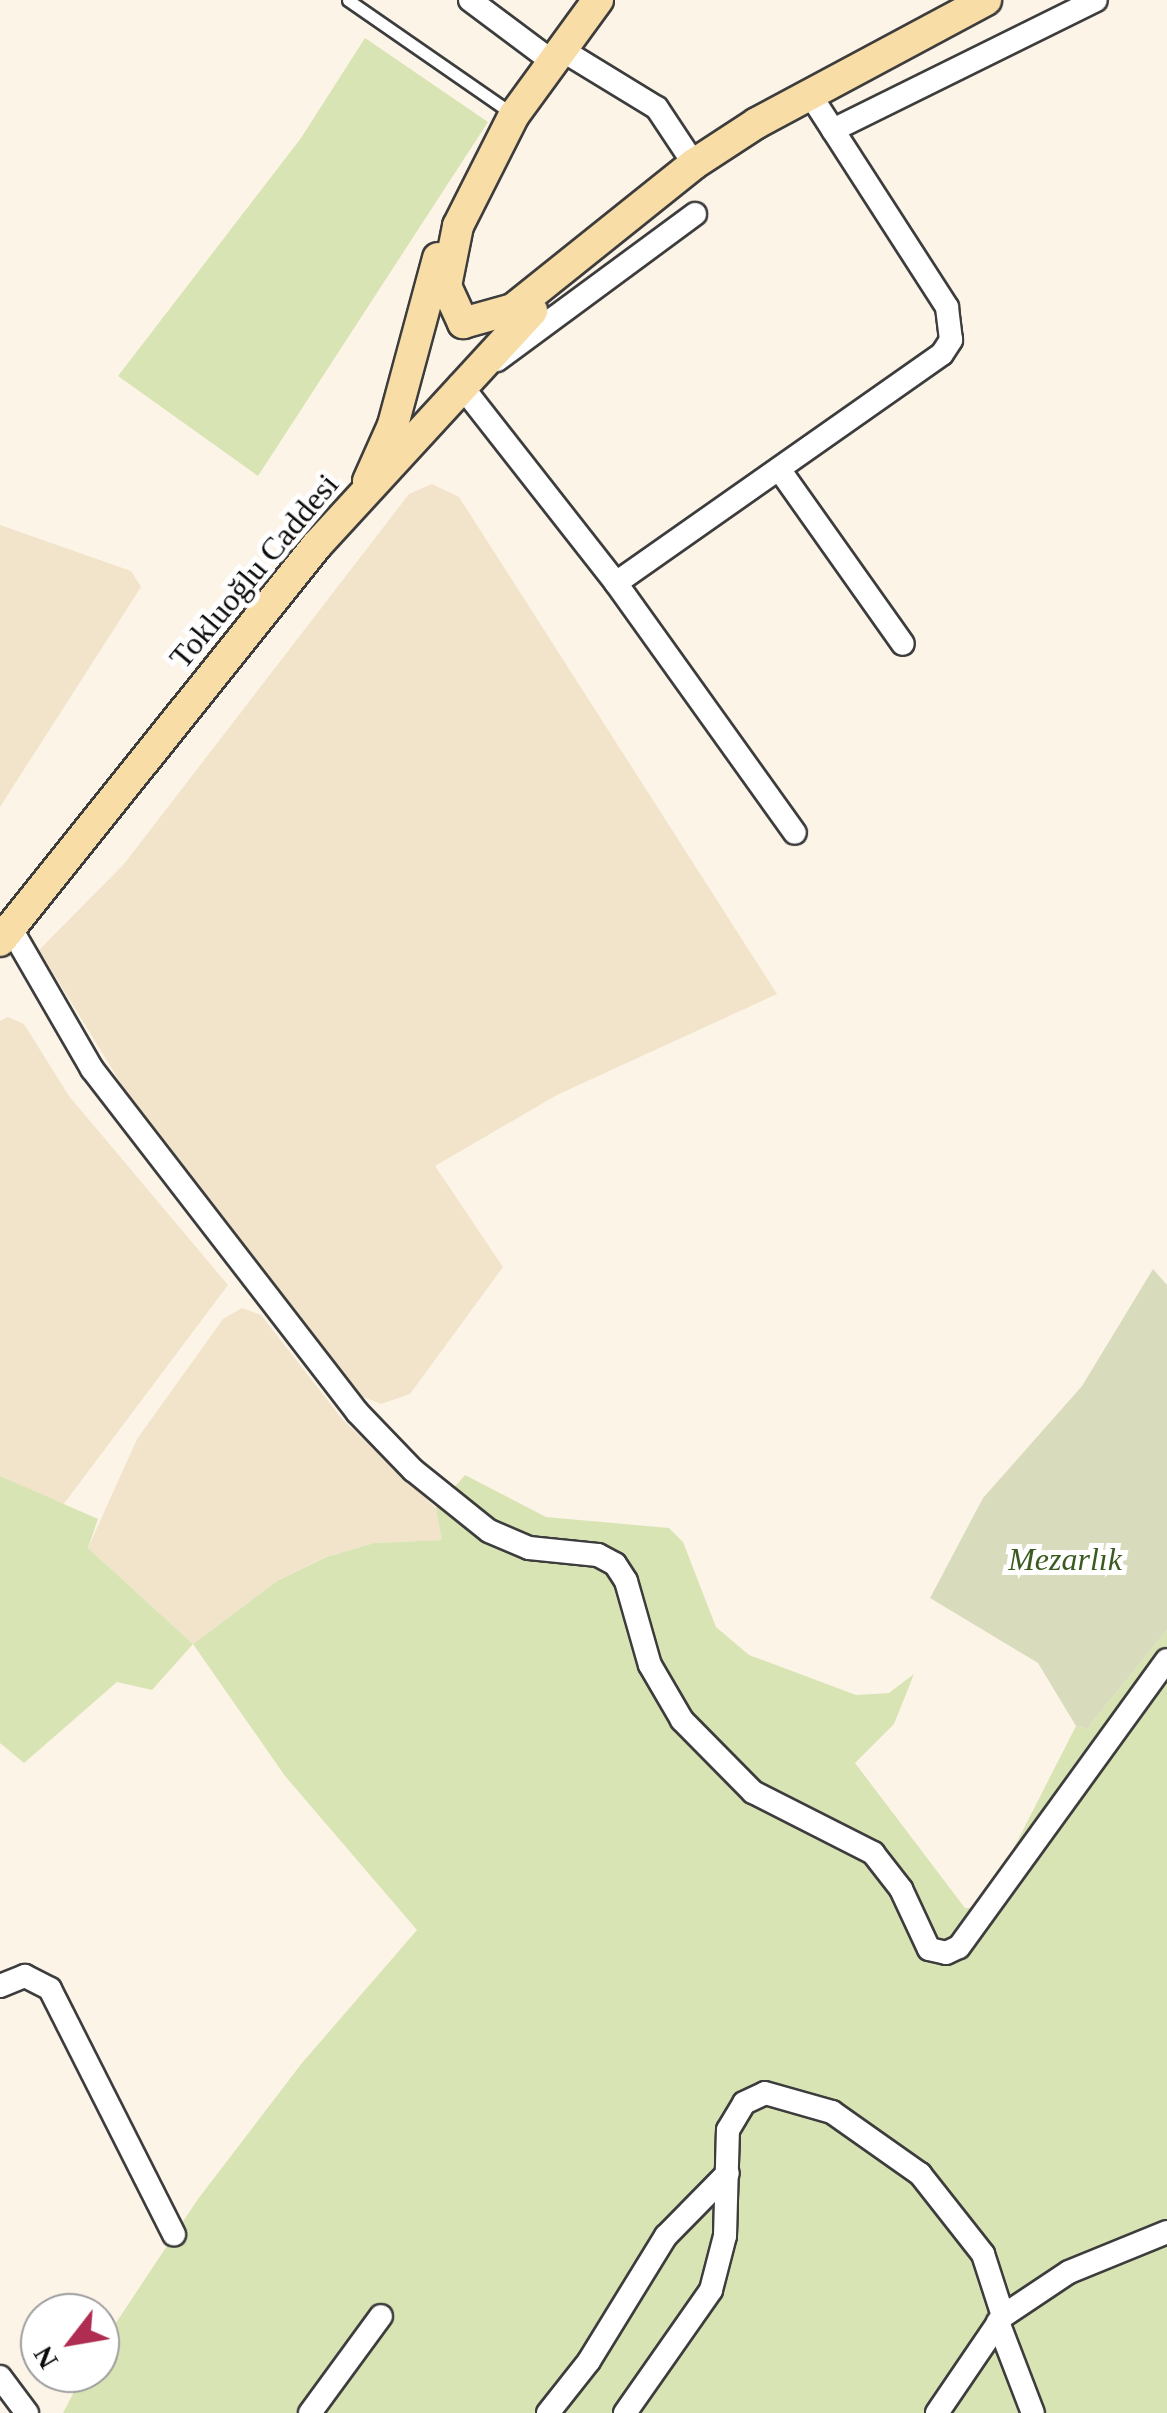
<!DOCTYPE html>
<html>
<head>
<meta charset="utf-8">
<style>
  body { margin:0 }
  #map { position:relative; width:1167px; height:2413px; overflow:hidden; background:#fdf4e8; font-family:Georgia,serif }
  div>[style] { position:absolute }
  [style*='--x'] { left:calc(var(--x)*1px); top:calc(var(--y)*1px); width:calc(var(--w)*1px); rotate:calc(var(--a)*1deg) }
  .farmland>* { inset:0; background:#f1e4ca }
  .green>* { inset:0; background:#d9e4b5 }
  .cemetery>* { inset:0; background:#d9dcbc }
  .roads { filter:drop-shadow(2px 0 #3d3d3d) drop-shadow(-2px 0 #3d3d3d) drop-shadow(0 2px #3d3d3d) drop-shadow(0 -2px #3d3d3d) }
  .lane>* { height:11px; margin:-5.5px; padding:0 5.5px; transform-origin:5.5px; border-radius:5.5px; background:#fff }
  .street>* { height:22px; margin:-11px; padding:0 11px; transform-origin:11px; border-radius:11px; background:#fff }
  .secondary>* { height:30px; margin:-15px; padding:0 15px; transform-origin:15px; border-radius:15px; background:#f9dda7 }
  span { translate:-50% -50%; white-space:nowrap; text-align:center; line-height:1.15; -webkit-text-stroke:10px #fff; paint-order:stroke }
  .street-label { font-size:32px; color:#0a0a0a }
  .park-label { font-size:32px; color:#3a5b20; font-style:italic }
  .north { position:absolute; left:20px; top:2293px; width:100px; height:100px; box-sizing:border-box; background:#fff; border:2px solid #9d9d9d; border-radius:50%; rotate:239deg; font-size:28px; font-weight:700; line-height:40px; text-align:center; color:#0a0a0a }
  .north::after { content:''; display:block; margin:auto; width:35px; height:45px; background:#ae2d51; clip-path:polygon(50% 0,100% 100%,50% 72%,0 100%) }
</style>
</head>
<body>
<div id="map">
  <div class="farmland">
    <i style="clip-path:polygon(432px 484px,459px 497px,777px 994px,557px 1095px,435px 1166px,503px 1267px,410px 1394px,381px 1404px,356px 1394px,141px 1116px,39px 950px,124px 864px,409px 494px)"></i>
    <i style="clip-path:polygon(0 525px,131px 571px,141px 587px,0 807px)"></i>
    <i style="clip-path:polygon(8px 1017px,24px 1024px,69px 1096px,228px 1285px,63px 1505px,0 1476px,0 1021px)"></i>
    <i style="clip-path:polygon(242px 1308px,261px 1315px,343px 1420px,436px 1508px,443px 1540px,374px 1543px,325px 1557px,277px 1581px,193px 1644px,88px 1548px,137px 1439px,223px 1319px)"></i>
  </div>
  <div class="green">
    <i style="clip-path:polygon(365px 38px,488px 122px,258px 476px,118px 376px,301px 138px)"></i>
    <i style="clip-path:polygon(465px 1475px,546px 1517px,669px 1528px,683px 1542px,716px 1627px,749px 1655px,856px 1695px,889px 1693px,914px 1674px,894px 1724px,855px 1763px,965px 1908px,975px 1908px,996px 1883px,1076px 1726px,1087px 1729px,1167px 1630px,1167px 2413px,63px 2413px,84px 2373px,100px 2373px,100px 2347px,198px 2199px,302px 2063px,417px 1930px,285px 1776px,193px 1644px,152px 1690px,117px 1682px,24px 1763px,0 1743px,0 1476px,98px 1519px,88px 1548px,193px 1644px,277px 1581px,326px 1557px,374px 1543px,442px 1540px,436px 1508px)"></i>
  </div>
  <div class="cemetery">
    <i style="clip-path:polygon(1153px 1269px,1167px 1285px,1167px 1630px,1087px 1729px,1076px 1726px,1038px 1663px,930px 1598px,983px 1498px,1082px 1386px)"></i>
  </div>
  <div class="roads">
    <div class="lane">
      <i style="--x:348;--y:0;--w:202;--a:34.7"></i>
    </div>
    <div class="street">
      <i style="--x:470;--y:0;--w:104;--a:36.8"></i>
      <i style="--x:562;--y:50;--w:111;--a:31.4"></i>
      <i style="--x:657;--y:108;--w:67;--a:56.5"></i>
      <i style="--x:833;--y:130;--w:293;--a:-26.3"></i>
      <i style="--x:497;--y:360;--w:246;--a:-36.4"></i>
      <i style="--x:460;--y:384;--w:253;--a:51.9"></i>
      <i style="--x:616;--y:583;--w:307;--a:54.4"></i>
      <i style="--x:779;--y:469;--w:214;--a:54.7"></i>
      <i style="--x:616;--y:583;--w:398;--a:-35.1"></i>
      <i style="--x:942;--y:354;--w:17;--a:-57"></i>
      <i style="--x:951;--y:340;--w:33;--a:-97"></i>
      <i style="--x:947;--y:307;--w:255;--a:-122.8"></i>
      <i style="--x:10;--y:927;--w:164;--a:60"></i>
      <i style="--x:92;--y:1069;--w:433;--a:52.3"></i>
      <i style="--x:357;--y:1412;--w:81;--a:46"></i>
      <i style="--x:413;--y:1470;--w:97;--a:38.8"></i>
      <i style="--x:489;--y:1531;--w:43;--a:23"></i>
      <i style="--x:529;--y:1548;--w:69;--a:5.8"></i>
      <i style="--x:598;--y:1555;--w:19;--a:28"></i>
      <i style="--x:615;--y:1564;--w:20;--a:57"></i>
      <i style="--x:626;--y:1581;--w:87;--a:74.1"></i>
      <i style="--x:650;--y:1665;--w:64;--a:59.8"></i>
      <i style="--x:682;--y:1720;--w:101;--a:45.4"></i>
      <i style="--x:753;--y:1792;--w:135;--a:26.9"></i>
      <i style="--x:873;--y:1853;--w:46;--a:52.1"></i>
      <i style="--x:901;--y:1889;--w:66;--a:65"></i>
      <i style="--x:929;--y:1949;--w:17;--a:13"></i>
      <i style="--x:946;--y:1953;--w:14;--a:-25"></i>
      <i style="--x:959;--y:1947;--w:354;--a:-54.1"></i>
      <i style="--x:0;--y:1986;--w:27;--a:-22"></i>
      <i style="--x:25;--y:1976;--w:28;--a:27"></i>
      <i style="--x:50;--y:1989;--w:275;--a:63.2"></i>
      <i style="--x:998;--y:2322;--w:97;--a:69"></i>
      <i style="--x:0;--y:2377;--w:45;--a:53.1"></i>
      <i style="--x:310;--y:2413;--w:120;--a:-53.8"></i>
      <i style="--x:548;--y:2413;--w:66;--a:-51.7"></i>
      <i style="--x:589;--y:2361;--w:147;--a:-58.4"></i>
      <i style="--x:666;--y:2236;--w:88;--a:-45.5"></i>
      <i style="--x:625;--y:2413;--w:150;--a:-55"></i>
      <i style="--x:711;--y:2290;--w:56;--a:-75.5"></i>
      <i style="--x:725;--y:2236;--w:106;--a:-88.4"></i>
      <i style="--x:728;--y:2130;--w:31;--a:-59"></i>
      <i style="--x:744;--y:2103;--w:23;--a:-25"></i>
      <i style="--x:765;--y:2093;--w:70;--a:15.8"></i>
      <i style="--x:832;--y:2112;--w:108;--a:35.2"></i>
      <i style="--x:920;--y:2174;--w:102;--a:51.8"></i>
      <i style="--x:983;--y:2254;--w:65;--a:72.1"></i>
      <i style="--x:937;--y:2413;--w:117;--a:-55.8"></i>
      <i style="--x:1003;--y:2316;--w:79;--a:-33.7"></i>
      <i style="--x:1069;--y:2272;--w:106;--a:-22.2"></i>
    </div>
    <div class="secondary">
      <i style="--x:598;--y:0;--w:142;--a:126.1"></i>
      <i style="--x:514;--y:115;--w:124;--a:116.8"></i>
      <i style="--x:458;--y:226;--w:61;--a:101.3"></i>
      <i style="--x:446;--y:286;--w:41;--a:65.3"></i>
      <i style="--x:463;--y:323;--w:52;--a:-15.6"></i>
      <i style="--x:513;--y:309;--w:232;--a:-38.7"></i>
      <i style="--x:694;--y:164;--w:75;--a:-33.1"></i>
      <i style="--x:757;--y:123;--w:260;--a:-28.2"></i>
      <i style="--x:368;--y:481;--w:61;--a:-65.9"></i>
      <i style="--x:393;--y:425;--w:173;--a:-74.9"></i>
      <i style="--x:0;--y:941;--w:507;--a:-51.32"></i>
      <i style="--x:317;--y:545;--w:318;--a:-47.4"></i>
    </div>
  </div>
  <div class="street-label">
    <span style="left:254px;top:571px;rotate:-50deg">Tokluoğlu Caddesi</span>
  </div>
  <div class="park-label">
    <span style="left:1065px;top:1559px">Mezarlık</span>
  </div>
  <div class="north">N</div>
</div>
</body>
</html>
